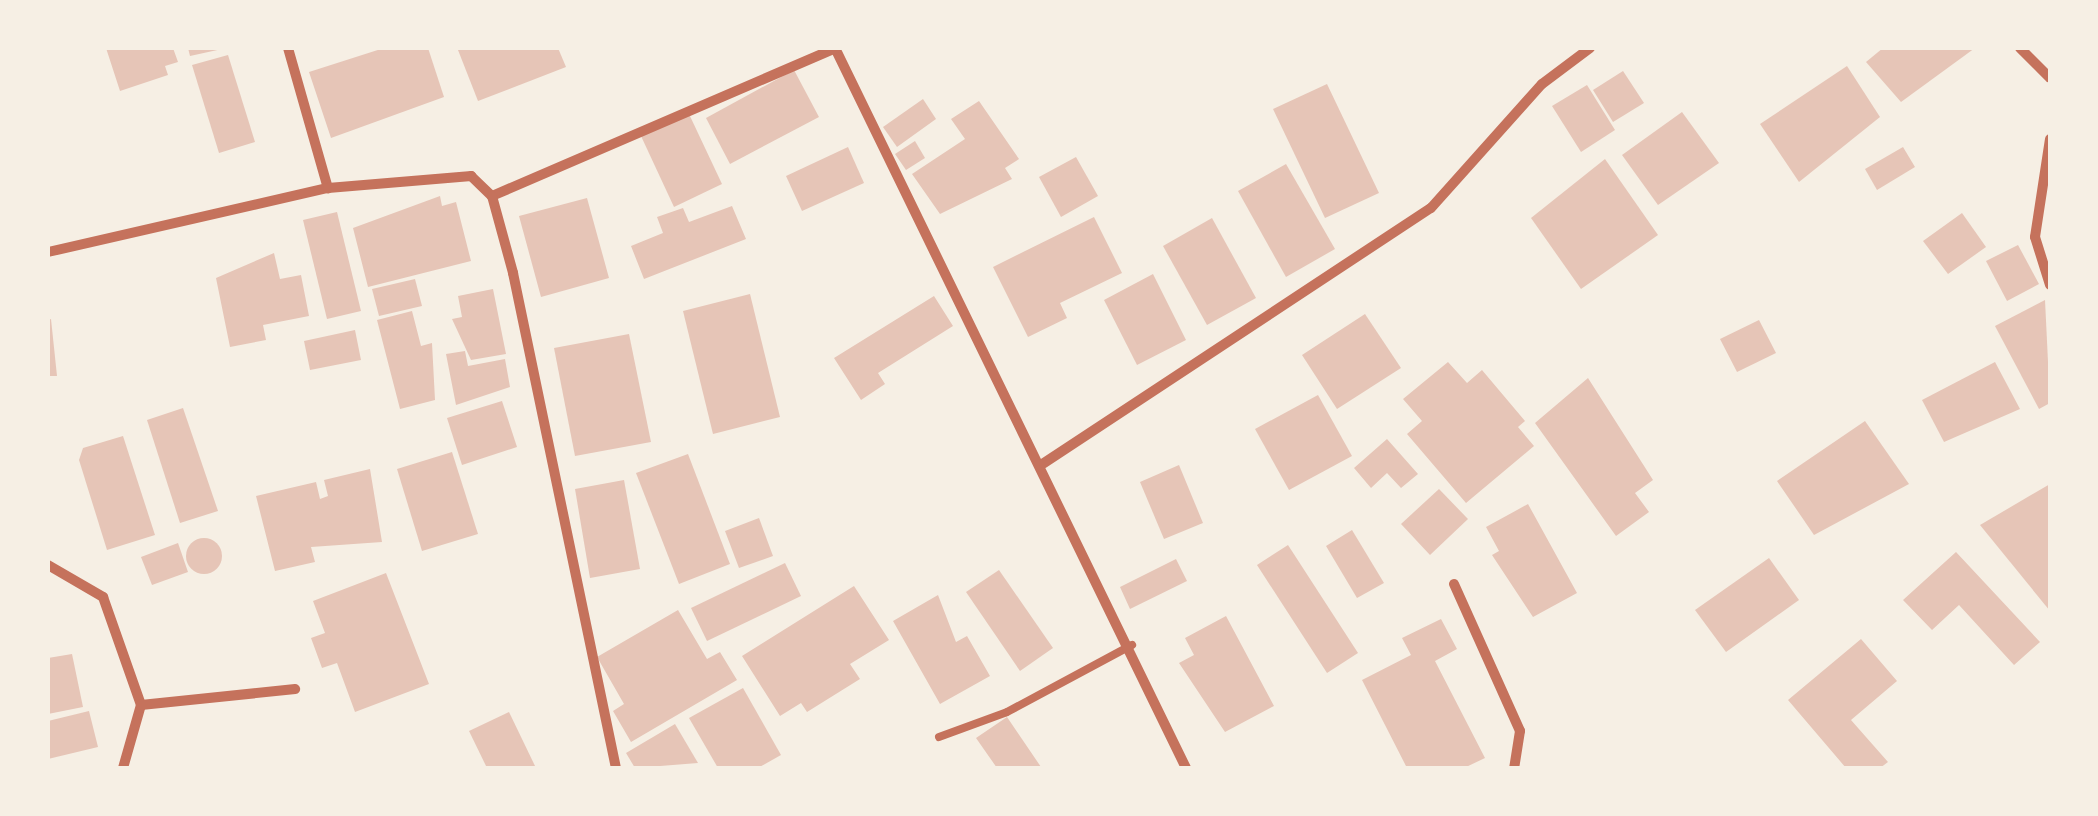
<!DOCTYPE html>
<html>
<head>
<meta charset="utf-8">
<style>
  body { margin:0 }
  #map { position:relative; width:2098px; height:816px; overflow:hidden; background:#f6efe4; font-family:Merriweather,serif }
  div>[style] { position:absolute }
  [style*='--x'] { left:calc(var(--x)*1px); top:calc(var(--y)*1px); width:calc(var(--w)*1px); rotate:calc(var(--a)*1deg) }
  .building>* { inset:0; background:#e6c5b7 }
  .round { border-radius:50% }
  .service>* { height:8px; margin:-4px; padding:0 4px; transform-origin:4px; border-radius:4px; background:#c5725c }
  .minor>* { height:10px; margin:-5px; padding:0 5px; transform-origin:5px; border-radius:5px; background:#c5725c }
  span { translate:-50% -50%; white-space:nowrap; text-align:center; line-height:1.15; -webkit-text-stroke:10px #f6efe4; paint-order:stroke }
  .frame { position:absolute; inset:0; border:50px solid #f6efe4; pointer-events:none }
</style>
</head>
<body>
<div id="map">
  <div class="building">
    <i style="clip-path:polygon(106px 48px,173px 48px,178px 62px,165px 66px,168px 75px,120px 91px)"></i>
    <i style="clip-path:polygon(188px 48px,222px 48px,222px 49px,190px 56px)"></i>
    <i style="clip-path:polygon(384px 48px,428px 48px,444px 97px,331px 138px,309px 72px)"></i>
    <i style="clip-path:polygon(464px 48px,558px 48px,566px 67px,478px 101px,458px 50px)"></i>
    <i style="clip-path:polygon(1883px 48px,1975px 48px,1901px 102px,1866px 62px)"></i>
    <i style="clip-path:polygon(228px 55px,255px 142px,219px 153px,192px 65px)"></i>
    <i style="clip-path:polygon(1847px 66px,1880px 117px,1799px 182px,1760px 124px)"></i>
    <i style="clip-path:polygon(794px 70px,819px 117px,730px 164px,706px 118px)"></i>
    <i style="clip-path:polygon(1623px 71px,1644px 103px,1613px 122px,1593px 90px)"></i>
    <i style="clip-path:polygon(1327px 84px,1379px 193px,1325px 218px,1273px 109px)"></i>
    <i style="clip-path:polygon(1587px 85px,1615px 130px,1581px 152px,1552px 106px)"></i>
    <i style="clip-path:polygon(923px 99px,936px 119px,897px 147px,883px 127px)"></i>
    <i style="clip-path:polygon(979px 101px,1019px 159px,1005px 168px,1012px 179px,940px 214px,912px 174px,965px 139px,951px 119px)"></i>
    <i style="clip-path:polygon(1682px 112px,1719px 163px,1658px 205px,1622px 155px)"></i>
    <i style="clip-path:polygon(689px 114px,722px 184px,674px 207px,641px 136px)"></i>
    <i style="clip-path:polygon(915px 141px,925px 158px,906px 170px,895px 154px)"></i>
    <i style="clip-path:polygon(848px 147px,864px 183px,802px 211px,786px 176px)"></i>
    <i style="clip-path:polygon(1903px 147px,1915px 167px,1877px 190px,1865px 169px)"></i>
    <i style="clip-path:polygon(1076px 157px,1098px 196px,1061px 217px,1039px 177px)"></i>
    <i style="clip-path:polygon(1605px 159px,1658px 235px,1581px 289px,1531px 218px)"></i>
    <i style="clip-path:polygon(1286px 164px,1335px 249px,1286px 277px,1238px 191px)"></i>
    <i style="clip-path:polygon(440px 196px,442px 206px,456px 202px,471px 261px,368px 287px,353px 228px)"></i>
    <i style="clip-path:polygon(587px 198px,609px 278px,541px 297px,519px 216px)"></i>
    <i style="clip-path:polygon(732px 206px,746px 239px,644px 279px,631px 246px,663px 233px,657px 217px,683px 208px,689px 222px)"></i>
    <i style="clip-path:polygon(337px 212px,361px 311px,327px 319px,303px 220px)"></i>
    <i style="clip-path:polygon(1962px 213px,1986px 247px,1948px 274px,1923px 241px)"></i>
    <i style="clip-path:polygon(1094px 217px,1122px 273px,1060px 303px,1067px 318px,1028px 337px,993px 267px)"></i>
    <i style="clip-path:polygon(1212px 218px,1256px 298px,1207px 325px,1163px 246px)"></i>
    <i style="clip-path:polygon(2018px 245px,2039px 284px,2007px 301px,1986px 261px)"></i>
    <i style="clip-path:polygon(274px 253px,280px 279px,301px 275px,309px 316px,263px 325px,266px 340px,230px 347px,216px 278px)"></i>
    <i style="clip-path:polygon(1153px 274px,1186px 340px,1137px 365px,1104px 300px)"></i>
    <i style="clip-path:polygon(415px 279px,422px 306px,379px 316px,372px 289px)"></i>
    <i style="clip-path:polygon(493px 289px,506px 354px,471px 360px,452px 319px,462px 317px,458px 296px)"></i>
    <i style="clip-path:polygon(750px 294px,780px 417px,713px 434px,683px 311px)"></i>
    <i style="clip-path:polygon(934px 296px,953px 326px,878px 373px,885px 384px,861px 400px,834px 358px)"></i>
    <i style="clip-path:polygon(2045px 300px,2050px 403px,2039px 409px,1995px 326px)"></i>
    <i style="clip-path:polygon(412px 311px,421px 346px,432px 343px,435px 400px,400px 409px,377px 320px)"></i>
    <i style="clip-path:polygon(1365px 314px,1401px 368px,1337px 409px,1302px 355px)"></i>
    <i style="clip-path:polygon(51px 319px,57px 376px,48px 376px,48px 320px)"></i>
    <i style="clip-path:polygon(1759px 320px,1776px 353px,1737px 372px,1720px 339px)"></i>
    <i style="clip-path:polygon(355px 330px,361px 360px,310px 370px,304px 341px)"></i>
    <i style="clip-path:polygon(629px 334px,651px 442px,575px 456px,554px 348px)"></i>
    <i style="clip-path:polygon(465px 351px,468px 366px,505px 359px,510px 387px,456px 405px,446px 354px)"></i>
    <i style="clip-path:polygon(1448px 362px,1467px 383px,1482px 370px,1525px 421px,1518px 427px,1534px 446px,1466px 503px,1407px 434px,1422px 421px,1403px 399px)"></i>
    <i style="clip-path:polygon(1995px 362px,2020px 409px,1944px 442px,1922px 400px)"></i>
    <i style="clip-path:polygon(1588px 378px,1653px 480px,1635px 493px,1649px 512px,1616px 536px,1535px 423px)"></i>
    <i style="clip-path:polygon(1318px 395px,1352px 456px,1289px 490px,1255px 429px)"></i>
    <i style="clip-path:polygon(502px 401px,517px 447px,462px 465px,447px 418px)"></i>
    <i style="clip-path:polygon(183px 408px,218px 511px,180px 523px,147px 420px)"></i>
    <i style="clip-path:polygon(1865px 421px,1909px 484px,1814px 535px,1777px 481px)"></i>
    <i style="clip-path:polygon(123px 436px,155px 535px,107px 550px,79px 460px,83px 448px)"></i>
    <i style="clip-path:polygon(1387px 439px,1418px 474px,1401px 488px,1387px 473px,1371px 488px,1354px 468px)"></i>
    <i style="clip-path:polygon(452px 452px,478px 534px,422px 551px,397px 469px)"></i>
    <i style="clip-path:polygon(688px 454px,730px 564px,679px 584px,636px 473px)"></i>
    <i style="clip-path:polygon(1179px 465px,1203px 523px,1164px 539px,1140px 482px)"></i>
    <i style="clip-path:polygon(370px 469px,382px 542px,311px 547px,315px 562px,275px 571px,256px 496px,316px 482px,320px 499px,328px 496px,324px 480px)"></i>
    <i style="clip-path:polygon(624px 480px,640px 569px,590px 578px,575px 489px)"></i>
    <i style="clip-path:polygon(2050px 484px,2050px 611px,1980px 525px)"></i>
    <i style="clip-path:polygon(1439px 489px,1468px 519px,1430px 555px,1401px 524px)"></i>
    <i style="clip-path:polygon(1528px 504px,1577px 593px,1533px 617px,1492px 555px,1499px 551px,1486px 527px)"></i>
    <i style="clip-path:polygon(759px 518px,773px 556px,739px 568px,725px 531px)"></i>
    <i style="clip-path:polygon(1352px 530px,1384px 583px,1357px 598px,1326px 546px)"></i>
    <i class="round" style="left:186px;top:538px;width:36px;height:36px"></i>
    <i style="clip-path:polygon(178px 543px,188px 572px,152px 585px,141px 557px)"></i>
    <i style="clip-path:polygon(1288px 545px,1358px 653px,1327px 673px,1257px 565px)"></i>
    <i style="clip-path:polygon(1956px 552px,2040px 642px,2014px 665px,1959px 605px,1932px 630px,1903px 600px)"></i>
    <i style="clip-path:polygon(1769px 558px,1799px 600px,1726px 652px,1695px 610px)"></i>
    <i style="clip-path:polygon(1176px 559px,1187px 581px,1130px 609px,1120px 587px)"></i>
    <i style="clip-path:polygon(785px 563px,801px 596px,707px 641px,691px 608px)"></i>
    <i style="clip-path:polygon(999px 570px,1053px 648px,1020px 671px,966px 592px)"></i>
    <i style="clip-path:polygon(386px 573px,429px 684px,355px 712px,337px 663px,322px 668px,311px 638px,325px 633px,313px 601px)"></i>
    <i style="clip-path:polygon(854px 586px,889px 640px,850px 664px,860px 679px,807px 712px,801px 703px,780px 716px,742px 656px)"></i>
    <i style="clip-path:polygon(938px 595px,956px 642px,967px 636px,990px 676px,940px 704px,893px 621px)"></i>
    <i style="clip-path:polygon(678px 610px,707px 659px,720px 652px,737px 680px,631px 742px,613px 711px,624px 704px,597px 657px)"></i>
    <i style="clip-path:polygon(1226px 616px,1274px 706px,1225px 732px,1179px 663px,1194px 655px,1185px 638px)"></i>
    <i style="clip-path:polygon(1441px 619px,1457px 649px,1435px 661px,1485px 758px,1464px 768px,1407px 768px,1362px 680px,1411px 655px,1402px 638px)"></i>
    <i style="clip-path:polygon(1861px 639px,1897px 681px,1851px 720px,1888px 762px,1880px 768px,1846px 768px,1788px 700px)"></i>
    <i style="clip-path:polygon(72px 654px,83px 707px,48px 714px,48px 658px)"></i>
    <i style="clip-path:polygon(743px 688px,781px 755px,758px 768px,718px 768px,689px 718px)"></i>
    <i style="clip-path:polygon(89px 711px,98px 747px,48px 759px,48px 721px)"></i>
    <i style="clip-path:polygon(509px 712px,536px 768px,487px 768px,469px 731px)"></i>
    <i style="clip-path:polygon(1007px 717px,1041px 767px,1054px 768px,997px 768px,976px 738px)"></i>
    <i style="clip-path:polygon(675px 724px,698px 763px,635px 768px,626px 753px)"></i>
  </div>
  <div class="service">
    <i style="--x:939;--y:737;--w:72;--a:-20.2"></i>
    <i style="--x:1007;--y:712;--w:142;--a:-28.2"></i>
  </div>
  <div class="minor">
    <i style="--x:288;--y:48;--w:146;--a:74.1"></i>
    <i style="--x:835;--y:48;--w:801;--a:64.01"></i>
    <i style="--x:2020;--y:48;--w:42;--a:45"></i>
    <i style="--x:2050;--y:139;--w:99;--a:98.7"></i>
    <i style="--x:2035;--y:237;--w:50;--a:72.6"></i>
    <i style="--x:492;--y:196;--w:374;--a:-23.3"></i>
    <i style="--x:48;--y:252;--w:287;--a:-12.9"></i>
    <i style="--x:328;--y:188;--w:144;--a:-4.8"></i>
    <i style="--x:471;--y:176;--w:29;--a:44"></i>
    <i style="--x:492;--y:196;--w:80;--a:74.7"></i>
    <i style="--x:513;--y:273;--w:506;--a:78.25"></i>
    <i style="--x:1044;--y:463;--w:463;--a:-33.4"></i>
    <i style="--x:1431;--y:208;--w:166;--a:-48.2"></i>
    <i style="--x:1542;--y:84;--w:60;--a:-36.9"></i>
    <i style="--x:48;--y:565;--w:64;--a:30.2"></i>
    <i style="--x:103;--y:597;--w:114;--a:70.6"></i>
    <i style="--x:1454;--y:584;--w:161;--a:65.8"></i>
    <i style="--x:1520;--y:731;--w:37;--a:99"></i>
    <i style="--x:123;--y:768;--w:66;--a:-74.1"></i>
    <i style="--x:141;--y:705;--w:155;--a:-5.9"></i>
  </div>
  <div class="frame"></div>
</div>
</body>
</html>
